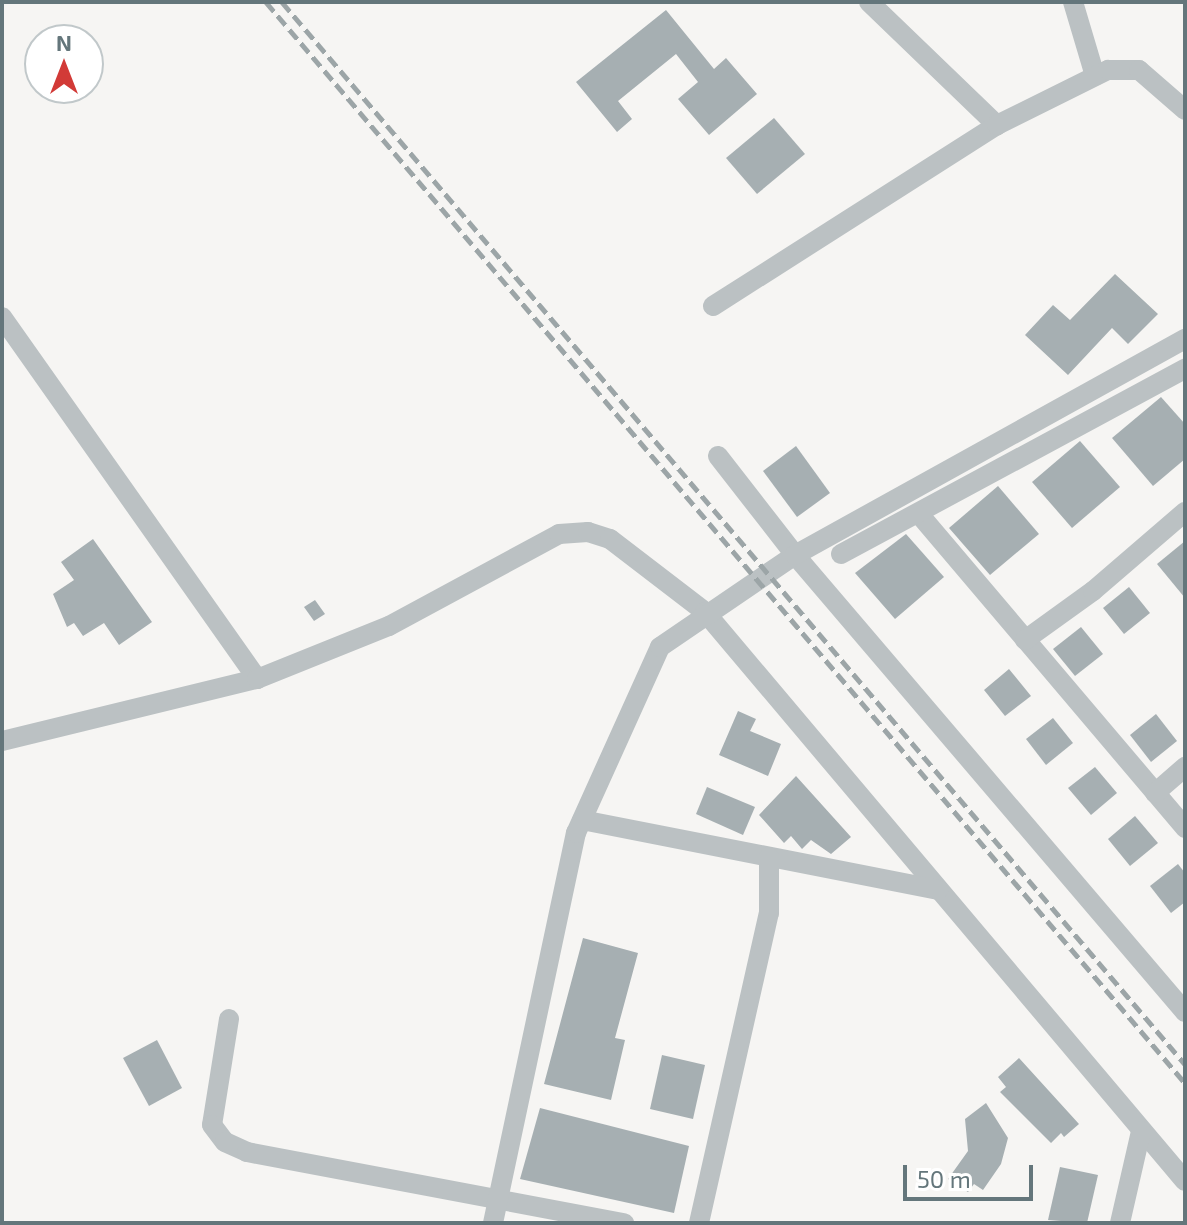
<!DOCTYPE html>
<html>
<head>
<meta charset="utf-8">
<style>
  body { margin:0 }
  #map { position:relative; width:1187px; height:1225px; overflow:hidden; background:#f6f5f3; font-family:"Exo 2",sans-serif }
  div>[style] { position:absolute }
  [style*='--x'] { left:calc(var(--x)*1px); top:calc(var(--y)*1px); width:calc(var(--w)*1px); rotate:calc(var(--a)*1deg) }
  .building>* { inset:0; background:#a6afb2 }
  .minor>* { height:20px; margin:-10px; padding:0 10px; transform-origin:10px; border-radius:10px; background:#bbc1c3 }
  .rail>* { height:5px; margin-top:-2.5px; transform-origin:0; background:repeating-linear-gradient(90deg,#9ca5a7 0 12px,transparent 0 18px) }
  span { translate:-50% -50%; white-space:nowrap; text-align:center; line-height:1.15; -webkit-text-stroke:8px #fff; paint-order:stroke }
  .frame { position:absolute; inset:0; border:4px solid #64767b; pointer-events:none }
  .north { position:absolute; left:24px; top:24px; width:80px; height:80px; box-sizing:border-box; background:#fff; border:2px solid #c1c8ca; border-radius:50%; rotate:0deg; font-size:22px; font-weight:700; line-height:32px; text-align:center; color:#64767b }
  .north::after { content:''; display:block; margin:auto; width:28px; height:36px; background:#d23a37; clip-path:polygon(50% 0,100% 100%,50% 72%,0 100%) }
  .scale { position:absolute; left:903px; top:1165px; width:130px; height:36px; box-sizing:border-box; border:4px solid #64767b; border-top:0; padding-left:10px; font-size:24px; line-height:28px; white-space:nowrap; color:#64767b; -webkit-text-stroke:6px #fff; paint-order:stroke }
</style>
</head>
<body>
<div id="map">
  <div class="building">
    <i style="clip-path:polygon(666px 10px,714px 69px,726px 58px,757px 94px,709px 135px,678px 99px,698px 82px,676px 54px,618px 101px,632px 119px,617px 132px,576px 82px)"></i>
    <i style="clip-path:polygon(774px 118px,805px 154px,757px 194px,726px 158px)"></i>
    <i style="clip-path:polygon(1115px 274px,1158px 314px,1128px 344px,1112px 328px,1068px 375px,1025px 335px,1053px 305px,1070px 320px)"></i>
    <i style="clip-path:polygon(1161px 397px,1185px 424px,1185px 459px,1153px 486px,1112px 438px)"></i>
    <i style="clip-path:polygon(1080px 441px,1120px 487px,1072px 528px,1032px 482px)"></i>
    <i style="clip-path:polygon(796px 446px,830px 493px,797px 517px,763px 471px)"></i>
    <i style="clip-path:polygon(998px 486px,1039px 534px,990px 575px,949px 528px)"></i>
    <i style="clip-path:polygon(906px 534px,944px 577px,895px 619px,855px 573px)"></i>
    <i style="clip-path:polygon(93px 539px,152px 622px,119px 645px,104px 623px,83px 636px,74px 623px,67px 627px,53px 594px,74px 580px,61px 562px)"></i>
    <i style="clip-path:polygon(1185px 541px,1185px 598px,1157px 564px)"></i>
    <i style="clip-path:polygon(1129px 587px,1150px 613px,1124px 634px,1103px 608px)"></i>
    <i style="clip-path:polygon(315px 600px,325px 614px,314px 621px,304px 607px)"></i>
    <i style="clip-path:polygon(1081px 627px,1103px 654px,1075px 676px,1053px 649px)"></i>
    <i style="clip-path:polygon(1009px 669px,1031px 696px,1005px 716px,984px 690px)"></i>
    <i style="clip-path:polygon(738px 711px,756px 719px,750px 731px,781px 744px,768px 776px,719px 755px)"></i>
    <i style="clip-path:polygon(1156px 714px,1177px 741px,1151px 762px,1130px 735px)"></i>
    <i style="clip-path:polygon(1053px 718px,1073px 743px,1046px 765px,1026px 739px)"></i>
    <i style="clip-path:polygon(1095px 767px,1117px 793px,1091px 815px,1068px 788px)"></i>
    <i style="clip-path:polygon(796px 776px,851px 837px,831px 854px,811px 840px,802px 849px,791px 836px,784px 843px,759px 815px)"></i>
    <i style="clip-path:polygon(707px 787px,755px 807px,743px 835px,696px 814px)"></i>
    <i style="clip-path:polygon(1135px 816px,1158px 843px,1130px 866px,1108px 839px)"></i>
    <i style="clip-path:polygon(1178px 864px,1185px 873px,1185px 902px,1171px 913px,1150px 886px)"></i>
    <i style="clip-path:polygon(583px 938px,638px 953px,615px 1038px,625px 1040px,611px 1100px,544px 1084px)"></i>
    <i style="clip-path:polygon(157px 1040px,182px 1088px,149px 1106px,123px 1058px)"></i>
    <i style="clip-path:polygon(662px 1055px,705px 1065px,693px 1119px,650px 1109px)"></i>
    <i style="clip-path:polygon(1019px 1058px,1079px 1124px,1064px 1137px,1061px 1133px,1051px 1143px,1000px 1092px,1006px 1087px,998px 1077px)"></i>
    <i style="clip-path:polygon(986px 1103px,1008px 1138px,1001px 1164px,983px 1190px,974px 1184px,968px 1192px,948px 1179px,968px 1151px,965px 1119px)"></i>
    <i style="clip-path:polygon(540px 1108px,689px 1146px,674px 1213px,520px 1179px)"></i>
    <i style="clip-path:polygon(1060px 1167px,1098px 1175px,1087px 1223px,1048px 1220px)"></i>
  </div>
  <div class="minor">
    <i style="--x:869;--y:2;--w:178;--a:43.9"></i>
    <i style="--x:1073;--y:2;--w:77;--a:73.4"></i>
    <i style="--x:713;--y:306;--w:337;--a:-32.5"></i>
    <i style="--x:997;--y:125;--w:124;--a:-26.4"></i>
    <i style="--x:1108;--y:70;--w:31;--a:0"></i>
    <i style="--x:1139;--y:70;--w:61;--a:41"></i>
    <i style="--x:2;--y:317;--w:443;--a:54.8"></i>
    <i style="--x:718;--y:456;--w:125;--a:52.1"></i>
    <i style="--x:795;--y:555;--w:601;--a:49.52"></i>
    <i style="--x:919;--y:514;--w:412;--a:49.7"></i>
    <i style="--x:841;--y:554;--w:391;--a:-28.3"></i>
    <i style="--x:1025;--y:640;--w:84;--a:-35.8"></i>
    <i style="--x:1093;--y:591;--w:121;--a:-40.7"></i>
    <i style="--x:2;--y:741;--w:262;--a:-13.7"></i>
    <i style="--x:257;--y:679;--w:142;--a:-21.9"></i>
    <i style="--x:389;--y:626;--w:193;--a:-28.4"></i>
    <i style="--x:559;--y:534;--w:29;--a:-4"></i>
    <i style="--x:588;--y:532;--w:23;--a:18"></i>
    <i style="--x:610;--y:539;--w:120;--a:37.5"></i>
    <i style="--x:705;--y:612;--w:744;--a:49.85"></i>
    <i style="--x:1155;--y:793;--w:40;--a:-41"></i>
    <i style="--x:582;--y:820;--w:363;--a:11.1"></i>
    <i style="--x:229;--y:1019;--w:107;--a:99.1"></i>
    <i style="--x:212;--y:1125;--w:21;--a:53"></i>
    <i style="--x:225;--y:1142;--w:24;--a:24"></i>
    <i style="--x:247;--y:1152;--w:384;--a:10.7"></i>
    <i style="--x:493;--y:1223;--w:399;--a:-78"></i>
    <i style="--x:576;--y:833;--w:204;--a:-65.7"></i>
    <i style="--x:660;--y:647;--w:163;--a:-34.3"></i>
    <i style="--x:795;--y:555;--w:446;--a:-29"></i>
    <i style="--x:699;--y:1223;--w:318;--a:-77.3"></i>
    <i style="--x:769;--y:913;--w:56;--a:-90"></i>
    <i style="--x:1120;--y:1223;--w:94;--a:-77.1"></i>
  </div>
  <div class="rail">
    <i style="--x:266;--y:2;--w:1419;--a:49.63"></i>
    <i style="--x:282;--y:2;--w:1394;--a:49.63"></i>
  </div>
  <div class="frame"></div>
  <div class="north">N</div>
  <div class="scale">50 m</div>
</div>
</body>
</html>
